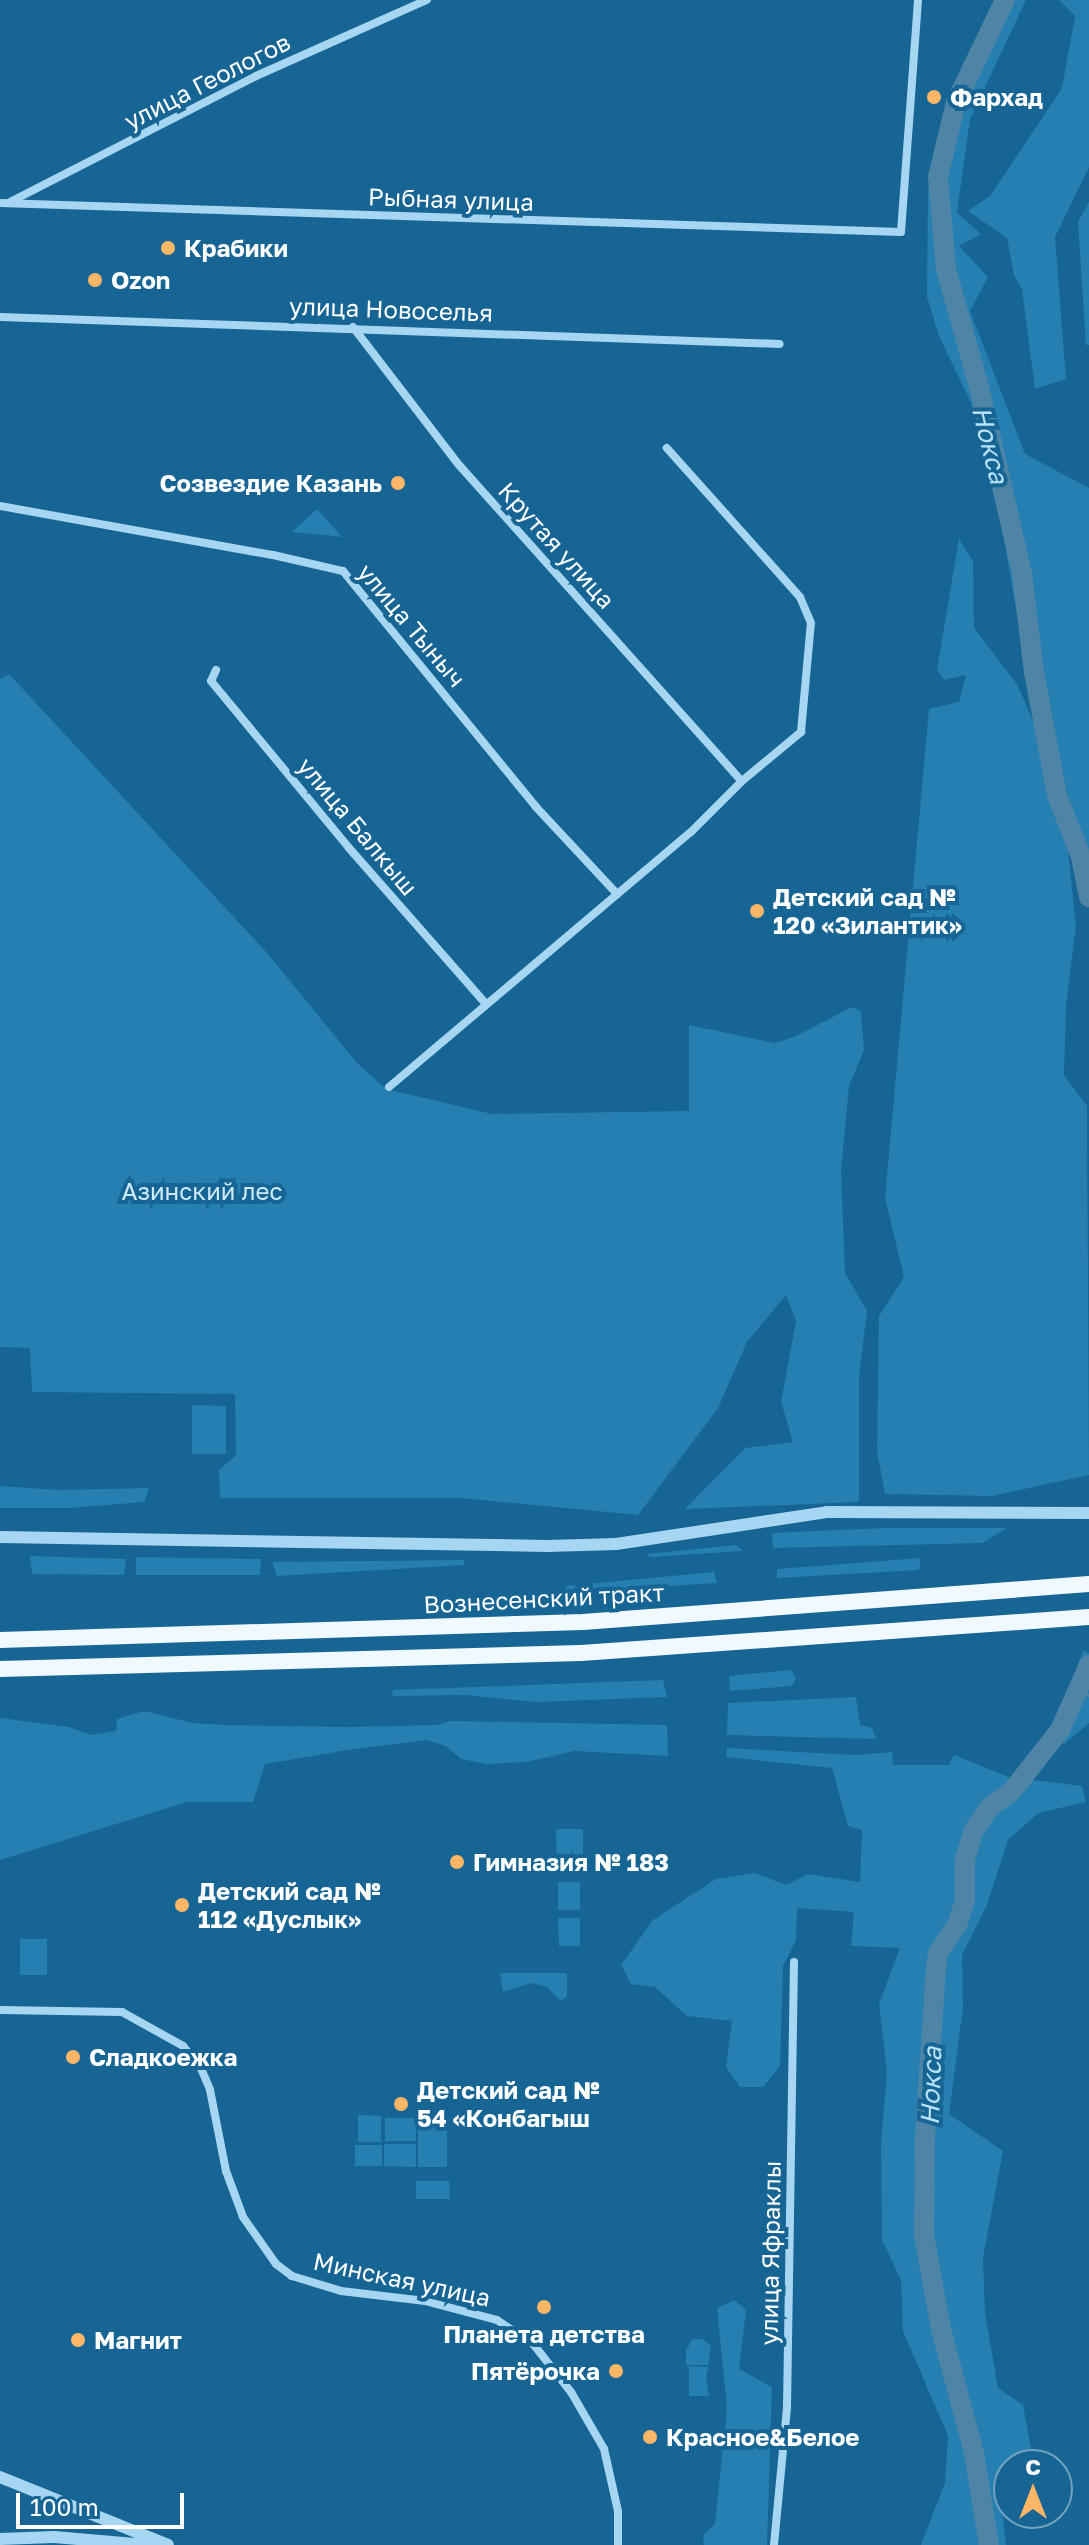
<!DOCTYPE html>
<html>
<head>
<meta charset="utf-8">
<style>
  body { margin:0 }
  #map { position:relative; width:1089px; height:2545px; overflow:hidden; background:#166594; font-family:"Golos Text",sans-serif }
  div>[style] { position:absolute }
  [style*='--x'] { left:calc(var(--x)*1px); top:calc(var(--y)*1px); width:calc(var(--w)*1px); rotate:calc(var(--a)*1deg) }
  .green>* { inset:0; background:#257fb1 }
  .stream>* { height:3px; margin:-1.5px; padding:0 1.5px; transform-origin:1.5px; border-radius:1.5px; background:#4e85a6 }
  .river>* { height:20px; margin:-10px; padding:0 10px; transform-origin:10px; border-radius:10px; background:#4e85a6 }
  .minor>* { height:8px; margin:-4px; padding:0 4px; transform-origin:4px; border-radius:4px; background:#a6d6f1 }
  .tertiary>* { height:12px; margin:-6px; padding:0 6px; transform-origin:6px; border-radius:6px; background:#a6d6f1 }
  .primary>* { height:16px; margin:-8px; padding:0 8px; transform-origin:8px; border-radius:8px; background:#f0f9ff }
  .dots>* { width:22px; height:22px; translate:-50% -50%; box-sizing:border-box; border:4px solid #166594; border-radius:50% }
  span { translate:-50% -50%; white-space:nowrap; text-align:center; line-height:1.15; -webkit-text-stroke:8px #166594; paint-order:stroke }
  .street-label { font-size:24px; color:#fff }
  .poi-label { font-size:24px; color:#fff; font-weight:700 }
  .left { translate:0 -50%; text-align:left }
  .right { translate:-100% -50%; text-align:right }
  .park-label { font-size:24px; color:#cdebfc }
  .water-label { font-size:26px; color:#b6e1f8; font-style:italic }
  .north { position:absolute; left:993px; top:2449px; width:80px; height:80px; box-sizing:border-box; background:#166594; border:2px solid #73a3bf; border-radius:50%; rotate:0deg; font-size:22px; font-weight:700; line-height:32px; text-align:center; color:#fff }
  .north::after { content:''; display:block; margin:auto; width:28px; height:36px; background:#ffb666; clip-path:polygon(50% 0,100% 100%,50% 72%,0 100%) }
  .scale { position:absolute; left:16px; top:2493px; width:168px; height:36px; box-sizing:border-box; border:4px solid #fff; border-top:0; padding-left:10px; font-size:24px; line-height:28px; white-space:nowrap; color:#fff; -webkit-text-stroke:6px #166594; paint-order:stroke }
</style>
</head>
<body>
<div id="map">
  <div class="green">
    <i style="clip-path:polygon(999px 0,1026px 0,970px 119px,957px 213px,981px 234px,959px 246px,988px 277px,970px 311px,1025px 454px,1089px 488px,1089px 858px,1026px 667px,994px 481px,971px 403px,939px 336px,927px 297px,928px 190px,953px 101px)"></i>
    <i style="clip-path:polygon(1059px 0,1089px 0,1089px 167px,1055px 237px,1066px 379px,1035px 389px,1022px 289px,1014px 275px,1007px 238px,968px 211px,990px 196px,1062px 88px,1075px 16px)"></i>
    <i style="clip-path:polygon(1089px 202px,1089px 345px,1086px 345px,1078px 222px)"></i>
    <i style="clip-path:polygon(317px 509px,342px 537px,292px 532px)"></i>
    <i style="clip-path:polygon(959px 539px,973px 561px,974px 628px,1017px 684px,1052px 765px,1064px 813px,1076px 926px,1066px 1006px,1064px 1075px,1087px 1106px,1089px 1475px,992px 1496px,885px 1494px,877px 1451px,879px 1316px,904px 1277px,885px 1198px,929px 709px,959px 702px,966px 675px,944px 680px,937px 670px)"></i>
    <i style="clip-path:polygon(9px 674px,268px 954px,357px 1063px,386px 1089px,492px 1114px,689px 1111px,689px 1025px,775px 1043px,796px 1036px,852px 1007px,861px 1011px,864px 1050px,849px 1086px,841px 1170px,845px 1273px,867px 1311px,859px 1377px,859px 1502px,685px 1509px,745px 1448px,793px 1442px,781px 1402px,796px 1321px,786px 1295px,747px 1342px,718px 1408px,638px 1515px,461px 1498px,220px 1498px,219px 1470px,236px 1455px,235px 1394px,32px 1392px,30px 1348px,0 1347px,0 679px)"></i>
    <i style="clip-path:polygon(192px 1405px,226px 1406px,226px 1454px,192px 1454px)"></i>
    <i style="clip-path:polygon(0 1486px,60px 1490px,149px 1488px,144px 1502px,71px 1508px,0 1508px)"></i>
    <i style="clip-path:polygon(884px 1528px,1007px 1528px,982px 1543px,773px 1548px,772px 1533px)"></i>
    <i style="clip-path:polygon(736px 1545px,743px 1551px,650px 1557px,647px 1554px)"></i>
    <i style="clip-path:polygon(30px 1556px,126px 1559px,124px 1575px,32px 1574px)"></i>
    <i style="clip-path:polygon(136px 1557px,261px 1559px,260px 1575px,136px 1575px)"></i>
    <i style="clip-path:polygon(921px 1558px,919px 1570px,777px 1578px,777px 1569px)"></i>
    <i style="clip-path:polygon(464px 1560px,464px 1565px,277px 1576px,272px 1562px)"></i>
    <i style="clip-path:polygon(714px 1572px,717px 1583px,566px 1592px,566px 1586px)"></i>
    <i style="clip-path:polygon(1083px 1651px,1089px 1653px,1089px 1723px,1064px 1744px,1053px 1735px)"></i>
    <i style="clip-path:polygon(791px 1670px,796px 1678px,792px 1686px,730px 1691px,729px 1676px)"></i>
    <i style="clip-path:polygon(663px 1680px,667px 1697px,536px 1702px,465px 1695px,393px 1696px,392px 1690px)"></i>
    <i style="clip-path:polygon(856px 1697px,860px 1725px,872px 1728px,876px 1739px,727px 1735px,728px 1703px)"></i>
    <i style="clip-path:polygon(144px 1711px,193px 1723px,224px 1725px,348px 1727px,437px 1725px,451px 1721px,667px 1725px,668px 1756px,574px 1751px,526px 1762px,487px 1764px,461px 1759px,446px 1746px,427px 1740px,354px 1749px,265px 1764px,253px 1802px,187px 1802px,0 1860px,0 1718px,69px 1727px,91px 1735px,116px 1731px,117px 1719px)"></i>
    <i style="clip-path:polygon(727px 1748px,855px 1755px,892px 1752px,893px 1765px,949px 1765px,954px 1755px,1009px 1777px,1082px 1786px,1086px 1802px,1038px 1813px,1008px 1840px,987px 1905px,962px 1955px,963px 2007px,949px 2114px,1003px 2151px,983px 2258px,985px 2313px,998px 2388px,1023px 2405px,1034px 2465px,1009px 2465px,1009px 2494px,1001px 2500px,1006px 2545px,921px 2545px,945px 2483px,948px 2436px,903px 2331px,901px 2280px,882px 2240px,881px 2144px,887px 2071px,879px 2004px,900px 1948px,851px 1946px,854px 1912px,797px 1908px,796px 1940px,783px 1966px,780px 2066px,763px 2087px,740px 2087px,726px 2067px,732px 2021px,687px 2016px,655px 1987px,631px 1984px,621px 1965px,653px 1920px,716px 1879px,755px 1873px,786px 1885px,808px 1874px,860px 1882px,862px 1830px,848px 1826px,832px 1768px,726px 1757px)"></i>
    <i style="clip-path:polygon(556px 1829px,583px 1829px,583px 1873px,557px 1874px)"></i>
    <i style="clip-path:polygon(558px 1882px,580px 1882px,580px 1910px,558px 1910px)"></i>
    <i style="clip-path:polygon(558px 1918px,580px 1918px,580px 1946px,559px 1946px)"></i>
    <i style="clip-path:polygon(20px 1939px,47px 1939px,47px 1975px,20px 1975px)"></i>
    <i style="clip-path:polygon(500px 1973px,567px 1973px,567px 1996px,561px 2001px,547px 1987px,531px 1983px,503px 1992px)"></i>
    <i style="clip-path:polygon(358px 2115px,381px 2116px,381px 2142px,358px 2142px)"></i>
    <i style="clip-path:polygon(418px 2117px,447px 2117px,447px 2167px,418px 2167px)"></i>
    <i style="clip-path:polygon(385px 2118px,416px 2118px,416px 2141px,385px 2141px)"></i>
    <i style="clip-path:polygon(384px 2144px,416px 2144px,416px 2167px,384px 2166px)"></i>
    <i style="clip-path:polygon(355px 2145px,382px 2145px,382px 2166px,355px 2166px)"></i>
    <i style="clip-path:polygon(416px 2181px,449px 2181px,450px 2199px,416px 2199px)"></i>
    <i style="clip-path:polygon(734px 2300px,746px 2310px,739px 2369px,772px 2387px,767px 2545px,704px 2545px,703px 2535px,715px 2524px,727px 2408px,717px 2308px)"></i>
    <i style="clip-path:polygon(692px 2339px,702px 2339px,711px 2346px,708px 2365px,686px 2365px,686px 2351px)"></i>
    <i style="clip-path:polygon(689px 2366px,709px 2367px,706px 2376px,709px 2396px,689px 2396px)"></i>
  </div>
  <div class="stream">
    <i style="--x:1075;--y:1693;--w:14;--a:8"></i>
  </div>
  <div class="river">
    <i style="--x:1005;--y:0;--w:113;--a:115.7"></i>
    <i style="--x:956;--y:102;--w:77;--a:103.5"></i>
    <i style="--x:938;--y:177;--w:92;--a:85"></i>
    <i style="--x:946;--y:269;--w:123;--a:74.4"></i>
    <i style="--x:979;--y:387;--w:191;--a:77"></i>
    <i style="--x:1022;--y:573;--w:100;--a:83.1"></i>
    <i style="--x:1034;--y:672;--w:125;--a:79.4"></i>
    <i style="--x:1057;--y:795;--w:66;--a:68.8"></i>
    <i style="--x:1081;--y:857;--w:41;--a:78.7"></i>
    <i style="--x:989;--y:2545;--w:93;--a:-99.3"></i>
    <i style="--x:974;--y:2453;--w:128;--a:-104.9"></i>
    <i style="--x:941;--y:2329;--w:96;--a:-100.3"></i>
    <i style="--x:924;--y:2235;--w:98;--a:-89.4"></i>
    <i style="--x:925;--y:2137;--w:168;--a:-86.3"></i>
    <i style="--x:936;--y:1969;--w:16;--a:-83"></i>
    <i style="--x:938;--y:1953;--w:34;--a:-56"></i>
    <i style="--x:957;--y:1925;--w:25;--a:-72"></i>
    <i style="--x:965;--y:1901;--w:42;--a:-90"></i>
    <i style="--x:965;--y:1859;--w:30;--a:-73"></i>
    <i style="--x:974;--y:1830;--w:28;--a:-55"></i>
    <i style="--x:990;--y:1807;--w:27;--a:-36"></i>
    <i style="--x:1012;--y:1791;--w:78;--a:-51.8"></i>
    <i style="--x:1060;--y:1730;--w:71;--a:-66"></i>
  </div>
  <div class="minor">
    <i style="--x:10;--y:202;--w:276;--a:-27.1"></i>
    <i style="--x:256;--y:76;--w:187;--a:-24"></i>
    <i style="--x:0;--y:203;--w:901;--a:1.84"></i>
    <i style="--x:901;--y:232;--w:233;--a:-85.8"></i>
    <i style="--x:0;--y:317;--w:780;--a:1.98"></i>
    <i style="--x:353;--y:327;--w:174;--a:52.5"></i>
    <i style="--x:459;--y:465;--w:424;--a:48.2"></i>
    <i style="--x:0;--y:506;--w:277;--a:10.2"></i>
    <i style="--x:273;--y:555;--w:72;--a:12.9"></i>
    <i style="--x:343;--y:571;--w:305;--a:50.7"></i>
    <i style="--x:536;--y:807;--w:119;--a:47"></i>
    <i style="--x:216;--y:670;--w:12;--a:114"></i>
    <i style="--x:211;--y:681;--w:217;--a:50.4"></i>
    <i style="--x:349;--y:848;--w:206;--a:48.7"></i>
    <i style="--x:389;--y:1087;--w:395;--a:-40.2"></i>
    <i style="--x:691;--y:832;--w:72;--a:-45"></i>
    <i style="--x:742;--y:781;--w:77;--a:-39.7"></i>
    <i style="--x:801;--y:732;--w:109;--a:-84.8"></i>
    <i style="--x:811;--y:623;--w:28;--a:-113"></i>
    <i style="--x:800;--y:597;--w:200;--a:-131.8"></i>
    <i style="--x:0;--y:2010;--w:122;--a:0.9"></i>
    <i style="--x:122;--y:2012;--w:70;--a:29.1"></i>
    <i style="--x:183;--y:2046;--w:26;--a:50"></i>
    <i style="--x:200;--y:2066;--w:26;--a:67"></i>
    <i style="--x:210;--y:2090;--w:83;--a:78.8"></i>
    <i style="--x:226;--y:2171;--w:49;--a:69.7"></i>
    <i style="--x:243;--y:2217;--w:57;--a:54.9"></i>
    <i style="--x:276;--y:2264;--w:20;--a:37"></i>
    <i style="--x:292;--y:2276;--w:51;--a:17"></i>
    <i style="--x:341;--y:2291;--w:85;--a:6.8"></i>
    <i style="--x:425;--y:2301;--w:74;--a:14.8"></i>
    <i style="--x:497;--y:2320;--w:45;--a:34"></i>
    <i style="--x:534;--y:2345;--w:60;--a:51.8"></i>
    <i style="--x:571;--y:2392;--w:66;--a:59.9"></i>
    <i style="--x:604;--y:2449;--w:64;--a:77.3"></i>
    <i style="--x:618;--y:2511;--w:34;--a:90"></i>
    <i style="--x:774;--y:2545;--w:139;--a:-84.6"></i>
    <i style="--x:787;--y:2407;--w:445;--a:-89.1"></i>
  </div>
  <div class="tertiary">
    <i style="--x:0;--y:1537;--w:547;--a:0.94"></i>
    <i style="--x:547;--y:1546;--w:69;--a:-1.7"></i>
    <i style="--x:616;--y:1544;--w:213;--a:-8.6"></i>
    <i style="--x:827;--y:1512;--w:262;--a:0.2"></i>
    <i style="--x:0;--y:2477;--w:181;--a:22"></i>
    <i style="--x:0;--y:2539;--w:54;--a:-2.1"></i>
    <i style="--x:54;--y:2537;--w:93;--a:4.9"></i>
  </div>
  <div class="primary">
    <i style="--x:0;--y:1640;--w:583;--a:-1.77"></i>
    <i style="--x:583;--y:1622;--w:507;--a:-4.29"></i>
    <i style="--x:0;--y:1669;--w:581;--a:-1.58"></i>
    <i style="--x:581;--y:1653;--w:509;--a:-4.05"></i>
  </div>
  <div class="dots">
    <i style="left:934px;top:97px;background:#ffb666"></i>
    <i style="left:168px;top:248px;background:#ffb666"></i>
    <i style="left:95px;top:280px;background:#ffb666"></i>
    <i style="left:398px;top:483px;background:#ffb666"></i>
    <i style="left:757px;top:911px;background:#ffb666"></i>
    <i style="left:457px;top:1862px;background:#ffb666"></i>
    <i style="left:182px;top:1905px;background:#ffb666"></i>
    <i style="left:73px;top:2057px;background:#ffb666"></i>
    <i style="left:401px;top:2104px;background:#ffb666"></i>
    <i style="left:544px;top:2307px;background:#ffb666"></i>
    <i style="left:78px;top:2340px;background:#ffb666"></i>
    <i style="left:616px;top:2371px;background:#ffb666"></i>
    <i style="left:650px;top:2437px;background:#ffb666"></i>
  </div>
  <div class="street-label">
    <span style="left:207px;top:81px;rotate:-27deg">улица Геологов</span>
    <span style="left:451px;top:199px;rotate:2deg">Рыбная улица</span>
    <span style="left:391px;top:309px;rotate:2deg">улица Новоселья</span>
    <span style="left:557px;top:545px;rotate:48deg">Крутая улица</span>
    <span style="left:412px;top:625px;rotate:50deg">улица Тыныч</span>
    <span style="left:358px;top:826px;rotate:50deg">улица Балкыш</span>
    <span style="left:544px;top:1598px;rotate:-3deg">Вознесенский тракт</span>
    <span style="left:770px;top:2253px;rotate:-89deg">улица Яфраклы</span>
    <span style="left:402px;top:2279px;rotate:12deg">Минская улица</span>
  </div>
  <div class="poi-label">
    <span class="left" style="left:950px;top:97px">Фархад</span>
    <span class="left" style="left:184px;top:248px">Крабики</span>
    <span class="left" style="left:111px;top:280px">Ozon</span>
    <span class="right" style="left:382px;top:483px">Созвездие Казань</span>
    <span class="left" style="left:773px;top:911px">Детский сад №<br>120 «Зилантик»</span>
    <span class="left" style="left:473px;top:1862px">Гимназия № 183</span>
    <span class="left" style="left:198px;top:1905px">Детский сад №<br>112 «Дуслык»</span>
    <span class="left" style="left:89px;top:2057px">Сладкоежка</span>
    <span class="left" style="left:417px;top:2104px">Детский сад №<br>54 «Конбагыш</span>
    <span style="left:544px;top:2334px">Планета детства</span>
    <span class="left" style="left:94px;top:2340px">Магнит</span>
    <span class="right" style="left:600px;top:2371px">Пятёрочка</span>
    <span class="left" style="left:666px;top:2437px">Красное&amp;Белое</span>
  </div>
  <div class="park-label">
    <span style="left:202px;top:1191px">Азинский лес</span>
  </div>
  <div class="water-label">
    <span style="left:990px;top:445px;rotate:76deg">Нокса</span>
    <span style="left:931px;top:2086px;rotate:-88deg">Нокса</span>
  </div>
  <div class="north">С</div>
  <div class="scale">100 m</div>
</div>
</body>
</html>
